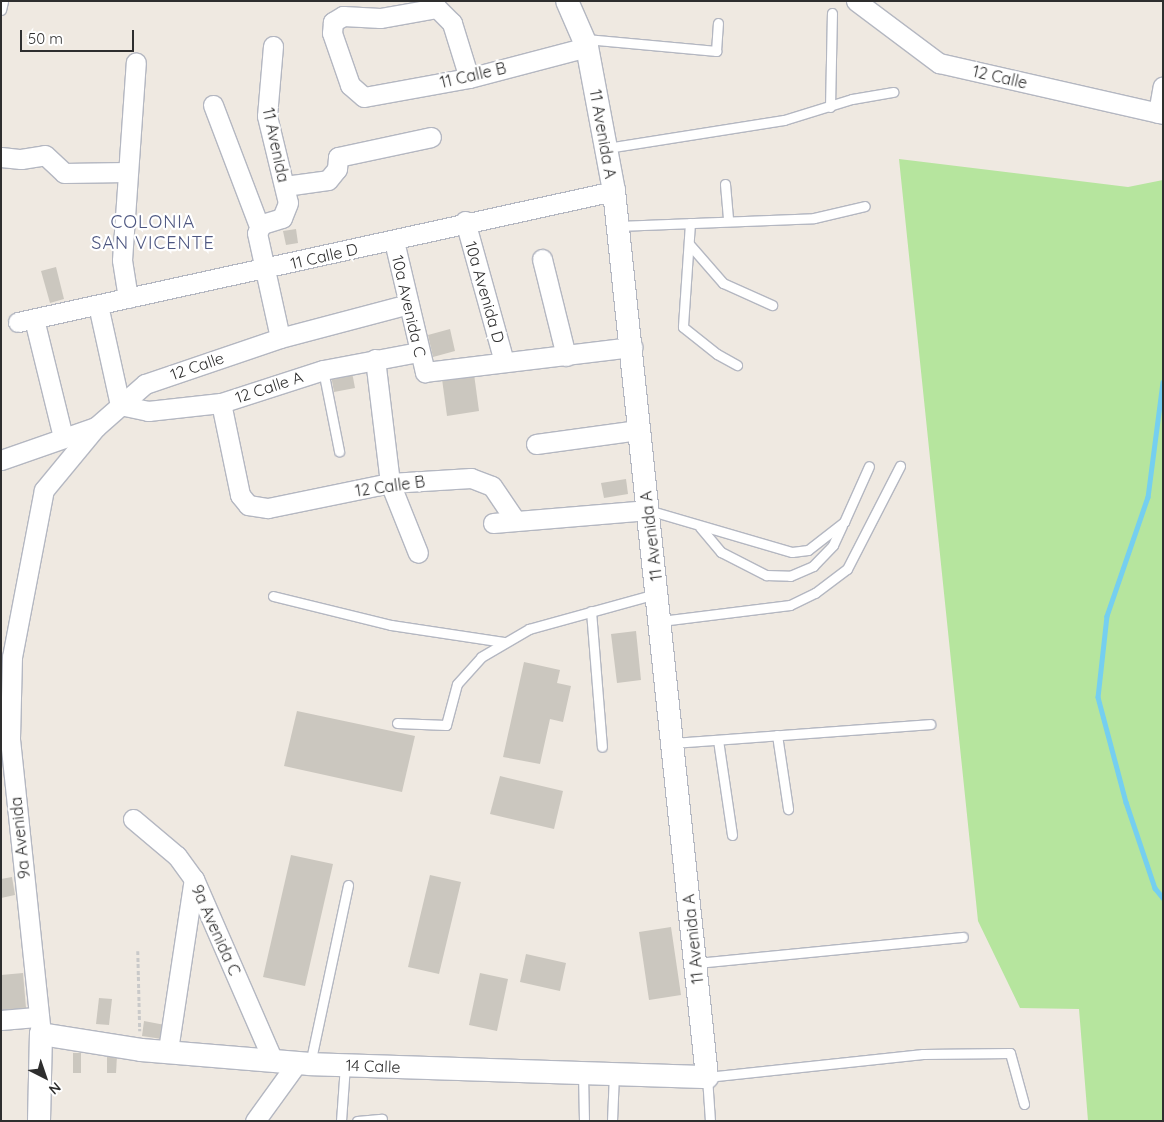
<!DOCTYPE html>
<html>
<head>
<meta charset="utf-8">
<style>
  body { margin:0 }
  #map { position:relative; width:1164px; height:1122px; overflow:hidden; background:#efe9e1; font-family:Quicksand,sans-serif }
  div>[style] { position:absolute }
  [style*='--x'] { left:calc(var(--x)*1px); top:calc(var(--y)*1px); width:calc(var(--w)*1px); rotate:calc(var(--a)*1deg) }
  .green>* { inset:0; background:#b6e59e }
  .stream>* { height:4.5px; margin:-2.25px; padding:0 2.25px; transform-origin:2.25px; border-radius:2.25px; background:#75cff0 }
  .building>* { inset:0; background:#cbc7bf }
  .path>* { height:2.5px; margin-top:-1.25px; transform-origin:0; background:repeating-linear-gradient(90deg,#c9c9c9 0 4px,transparent 0 6.5px) }
  .roads { filter:drop-shadow(1px 0 #b4b7c1) drop-shadow(-1px 0 #b4b7c1) drop-shadow(0 1px #b4b7c1) drop-shadow(0 -1px #b4b7c1) }
  .service>* { height:9px; margin:-4.5px; padding:0 4.5px; transform-origin:4.5px; border-radius:4.5px; background:#fff }
  .minor>* { height:19px; margin:-9.5px; padding:0 9.5px; transform-origin:9.5px; border-radius:9.5px; background:#fff }
  .tertiary>* { height:22px; margin:-11px; padding:0 11px; transform-origin:11px; border-radius:11px; background:#fff }
  span { translate:-50% -50%; white-space:nowrap; text-align:center; line-height:1.15; -webkit-text-stroke:4.5px #fff; paint-order:stroke }
  .street-label { font-size:16px; color:#2e2e2e }
  .neighbourhood-label { font-size:18px; color:#4d5680; letter-spacing:1px }
  .frame { position:absolute; inset:0; border:2px solid #2e2e2e; pointer-events:none }
  .north { position:absolute; left:20px; top:1052px; width:50px; height:50px; -webkit-text-stroke:4px #fff; paint-order:stroke; rotate:139deg; font-size:14px; font-weight:700; line-height:20px; text-align:center; color:#2e2e2e }
  .north::after { content:''; display:block; margin:auto; width:18px; height:22px; background:#2e2e2e; clip-path:polygon(50% 0,100% 100%,50% 72%,0 100%) }
  .scale { position:absolute; left:20px; top:30px; width:114px; height:22px; box-sizing:border-box; border:2px solid #2e2e2e; border-top:0; padding-left:6px; font-size:15px; line-height:18px; white-space:nowrap; color:#2e2e2e; -webkit-text-stroke:4px #fff; paint-order:stroke }
</style>
</head>
<body>
<div id="map">
  <div class="green">
    <i style="clip-path:polygon(899px 159px,1128px 187px,1163px 180px,1163px 1121px,1088px 1121px,1079px 1009px,1020px 1008px,978px 921px)"></i>
  </div>
  <div class="stream">
    <i style="--x:1163;--y:382;--w:116;--a:97.4"></i>
    <i style="--x:1148;--y:497;--w:126;--a:109"></i>
    <i style="--x:1107;--y:616;--w:81;--a:96.3"></i>
    <i style="--x:1098;--y:697;--w:109;--a:75.1"></i>
    <i style="--x:1126;--y:802;--w:91;--a:71.4"></i>
    <i style="--x:1155;--y:888;--w:13;--a:51"></i>
  </div>
  <div class="building">
    <i style="clip-path:polygon(296px 229px,298px 243px,286px 245px,283px 231px)"></i>
    <i style="clip-path:polygon(56px 267px,64px 299px,50px 303px,41px 271px)"></i>
    <i style="clip-path:polygon(450px 329px,455px 351px,433px 357px,428px 335px)"></i>
    <i style="clip-path:polygon(351px 367px,355px 388px,334px 392px,330px 370px)"></i>
    <i style="clip-path:polygon(474px 374px,479px 411px,447px 416px,442px 379px)"></i>
    <i style="clip-path:polygon(626px 479px,628px 494px,604px 498px,601px 483px)"></i>
    <i style="clip-path:polygon(636px 631px,641px 680px,617px 683px,611px 634px)"></i>
    <i style="clip-path:polygon(524px 662px,560px 670px,557px 683px,571px 686px,563px 722px,550px 719px,540px 764px,503px 757px)"></i>
    <i style="clip-path:polygon(297px 711px,415px 736px,402px 792px,284px 766px)"></i>
    <i style="clip-path:polygon(500px 776px,563px 791px,554px 829px,490px 814px)"></i>
    <i style="clip-path:polygon(291px 855px,333px 864px,305px 986px,263px 977px)"></i>
    <i style="clip-path:polygon(430px 875px,461px 882px,439px 974px,408px 967px)"></i>
    <i style="clip-path:polygon(12px 877px,15px 895px,1px 898px,1px 879px)"></i>
    <i style="clip-path:polygon(671px 927px,681px 995px,649px 1000px,639px 932px)"></i>
    <i style="clip-path:polygon(526px 954px,566px 963px,560px 991px,520px 982px)"></i>
    <i style="clip-path:polygon(23px 973px,26px 1008px,1px 1011px,1px 975px)"></i>
    <i style="clip-path:polygon(480px 973px,508px 979px,497px 1031px,469px 1025px)"></i>
    <i style="clip-path:polygon(99px 998px,112px 999px,109px 1025px,96px 1024px)"></i>
    <i style="clip-path:polygon(144px 1021px,165px 1025px,162px 1039px,142px 1036px)"></i>
    <i style="clip-path:polygon(73px 1053px,81px 1053px,81px 1073px,73px 1073px)"></i>
    <i style="clip-path:polygon(107px 1055px,117px 1056px,116px 1073px,107px 1073px)"></i>
  </div>
  <div class="path">
    <i style="--x:138;--y:951;--w:80;--a:88.6"></i>
  </div>
  <div class="roads">
    <div class="service">
      <i style="--x:1;--y:10;--w:9;--a:-77"></i>
      <i style="--x:586;--y:39;--w:131;--a:5.3"></i>
      <i style="--x:716;--y:51;--w:28;--a:-86"></i>
      <i style="--x:830;--y:107;--w:94;--a:-88.8"></i>
      <i style="--x:607;--y:148;--w:179;--a:-9"></i>
      <i style="--x:784;--y:120;--w:71;--a:-17.2"></i>
      <i style="--x:852;--y:99;--w:42;--a:-9.7"></i>
      <i style="--x:725;--y:184;--w:36;--a:85"></i>
      <i style="--x:690;--y:223;--w:104;--a:93.9"></i>
      <i style="--x:683;--y:327;--w:43;--a:38.5"></i>
      <i style="--x:717;--y:354;--w:23;--a:29"></i>
      <i style="--x:618;--y:226;--w:196;--a:-2.3"></i>
      <i style="--x:814;--y:218;--w:52;--a:-13.2"></i>
      <i style="--x:689;--y:244;--w:52;--a:48.9"></i>
      <i style="--x:723;--y:283;--w:54;--a:24.2"></i>
      <i style="--x:323;--y:370;--w:83;--a:78.8"></i>
      <i style="--x:648;--y:510;--w:150;--a:16.3"></i>
      <i style="--x:792;--y:552;--w:16;--a:-7"></i>
      <i style="--x:808;--y:550;--w:46;--a:-37.9"></i>
      <i style="--x:844;--y:522;--w:61;--a:-65.9"></i>
      <i style="--x:700;--y:527;--w:33;--a:50"></i>
      <i style="--x:721;--y:552;--w:51;--a:27.1"></i>
      <i style="--x:766;--y:575;--w:24;--a:2"></i>
      <i style="--x:790;--y:576;--w:25;--a:-23"></i>
      <i style="--x:813;--y:566;--w:29;--a:-46"></i>
      <i style="--x:833;--y:545;--w:21;--a:-65"></i>
      <i style="--x:273;--y:596;--w:122;--a:13.8"></i>
      <i style="--x:391;--y:625;--w:114;--a:8.6"></i>
      <i style="--x:591;--y:611;--w:136;--a:85.4"></i>
      <i style="--x:661;--y:621;--w:130;--a:-7.1"></i>
      <i style="--x:790;--y:605;--w:28;--a:-26"></i>
      <i style="--x:815;--y:593;--w:40;--a:-37"></i>
      <i style="--x:847;--y:569;--w:116;--a:-62.8"></i>
      <i style="--x:397;--y:723;--w:49;--a:2.3"></i>
      <i style="--x:446;--y:725;--w:42;--a:-75"></i>
      <i style="--x:457;--y:684;--w:36;--a:-48"></i>
      <i style="--x:481;--y:657;--w:56;--a:-30.3"></i>
      <i style="--x:529;--y:629;--w:131;--a:-15.5"></i>
      <i style="--x:777;--y:735;--w:75;--a:81.5"></i>
      <i style="--x:718;--y:740;--w:96;--a:81.6"></i>
      <i style="--x:674;--y:743;--w:257;--a:-4.2"></i>
      <i style="--x:696;--y:963;--w:268;--a:-5.6"></i>
      <i style="--x:310;--y:1064;--w:183;--a:-78"></i>
      <i style="--x:583;--y:1073;--w:48;--a:88.8"></i>
      <i style="--x:341;--y:1121;--w:56;--a:-85.9"></i>
      <i style="--x:357;--y:1121;--w:25;--a:-5"></i>
      <i style="--x:612;--y:1121;--w:47;--a:-87.6"></i>
      <i style="--x:710;--y:1121;--w:44;--a:-93.9"></i>
      <i style="--x:707;--y:1077;--w:217;--a:-6.1"></i>
      <i style="--x:923;--y:1054;--w:87;--a:-0.7"></i>
      <i style="--x:1010;--y:1053;--w:53;--a:74.6"></i>
    </div>
    <div class="minor">
      <i style="--x:856;--y:1;--w:104;--a:36.8"></i>
      <i style="--x:939;--y:63;--w:230;--a:12.8"></i>
      <i style="--x:273;--y:46;--w:70;--a:94.9"></i>
      <i style="--x:267;--y:116;--w:89;--a:76.4"></i>
      <i style="--x:288;--y:203;--w:16;--a:112"></i>
      <i style="--x:282;--y:218;--w:21;--a:163"></i>
      <i style="--x:262;--y:224;--w:10;--a:119"></i>
      <i style="--x:257;--y:233;--w:107;--a:77.6"></i>
      <i style="--x:469;--y:78;--w:58;--a:-107.2"></i>
      <i style="--x:452;--y:23;--w:21;--a:-135"></i>
      <i style="--x:437;--y:8;--w:58;--a:170"></i>
      <i style="--x:380;--y:18;--w:37;--a:-177"></i>
      <i style="--x:343;--y:16;--w:12;--a:149"></i>
      <i style="--x:333;--y:22;--w:11;--a:95"></i>
      <i style="--x:332;--y:33;--w:55;--a:70.9"></i>
      <i style="--x:350;--y:85;--w:18;--a:41"></i>
      <i style="--x:364;--y:97;--w:107;--a:-10.3"></i>
      <i style="--x:469;--y:78;--w:122;--a:-14.7"></i>
      <i style="--x:213;--y:105;--w:129;--a:69.2"></i>
      <i style="--x:1158;--y:113;--w:27;--a:-80"></i>
      <i style="--x:1;--y:157;--w:20;--a:6"></i>
      <i style="--x:21;--y:159;--w:24;--a:-9"></i>
      <i style="--x:45;--y:155;--w:26;--a:43"></i>
      <i style="--x:64;--y:173;--w:63;--a:-0.9"></i>
      <i style="--x:285;--y:186;--w:43;--a:-7.9"></i>
      <i style="--x:328;--y:180;--w:14;--a:-51"></i>
      <i style="--x:337;--y:169;--w:12;--a:-85"></i>
      <i style="--x:338;--y:157;--w:95;--a:-12.1"></i>
      <i style="--x:465;--y:221;--w:146;--a:74.5"></i>
      <i style="--x:394;--y:241;--w:135;--a:76.7"></i>
      <i style="--x:425;--y:372;--w:209;--a:-6.9"></i>
      <i style="--x:542;--y:259;--w:100;--a:76.1"></i>
      <i style="--x:128;--y:298;--w:38;--a:-99"></i>
      <i style="--x:122;--y:260;--w:198;--a:-86"></i>
      <i style="--x:98;--y:305;--w:102;--a:77.6"></i>
      <i style="--x:120;--y:405;--w:29;--a:12"></i>
      <i style="--x:148;--y:411;--w:73;--a:-6.3"></i>
      <i style="--x:221;--y:403;--w:107;--a:-17.9"></i>
      <i style="--x:323;--y:370;--w:97;--a:-10.7"></i>
      <i style="--x:34;--y:319;--w:122;--a:76.2"></i>
      <i style="--x:18;--y:322;--w:610;--a:-12.4"></i>
      <i style="--x:375;--y:359;--w:125;--a:83.1"></i>
      <i style="--x:390;--y:483;--w:75;--a:68.2"></i>
      <i style="--x:221;--y:403;--w:94;--a:78.3"></i>
      <i style="--x:240;--y:495;--w:13;--a:51"></i>
      <i style="--x:248;--y:505;--w:20;--a:9"></i>
      <i style="--x:268;--y:508;--w:125;--a:-11.6"></i>
      <i style="--x:390;--y:483;--w:81;--a:-3.5"></i>
      <i style="--x:471;--y:478;--w:22;--a:21"></i>
      <i style="--x:492;--y:486;--w:40;--a:56"></i>
      <i style="--x:536;--y:444;--w:103;--a:-7.8"></i>
      <i style="--x:1;--y:460;--w:101;--a:-19.2"></i>
      <i style="--x:96;--y:427;--w:65;--a:-41.3"></i>
      <i style="--x:145;--y:384;--w:143;--a:-18.8"></i>
      <i style="--x:280;--y:338;--w:133;--a:-14.8"></i>
      <i style="--x:493;--y:523;--w:156;--a:-4.8"></i>
      <i style="--x:133;--y:819;--w:57;--a:40.1"></i>
      <i style="--x:177;--y:856;--w:29;--a:54"></i>
      <i style="--x:194;--y:879;--w:198;--a:66.5"></i>
      <i style="--x:1;--y:1020;--w:38;--a:-5"></i>
      <i style="--x:41;--y:1034;--w:298;--a:-96"></i>
      <i style="--x:10;--y:738;--w:81;--a:-88.6"></i>
      <i style="--x:12;--y:657;--w:170;--a:-79.2"></i>
      <i style="--x:44;--y:490;--w:82;--a:-50.5"></i>
      <i style="--x:168;--y:1050;--w:173;--a:-81.4"></i>
      <i style="--x:255;--y:1121;--w:72;--a:-54.1"></i>
    </div>
    <div class="tertiary">
      <i style="--x:39;--y:1121;--w:87;--a:-88.7"></i>
      <i style="--x:41;--y:1034;--w:101;--a:9.1"></i>
      <i style="--x:141;--y:1050;--w:170;--a:4.7"></i>
      <i style="--x:310;--y:1064;--w:397;--a:1.9"></i>
      <i style="--x:707;--y:1077;--w:891;--a:-95.99"></i>
      <i style="--x:614;--y:191;--w:147;--a:-100.6"></i>
      <i style="--x:587;--y:47;--w:50;--a:-113.5"></i>
    </div>
  </div>
  <div class="street-label">
    <span style="left:473px;top:75px;rotate:-13deg">11 Calle B</span>
    <span style="left:1000px;top:77px;rotate:13deg">12 Calle</span>
    <span style="left:603px;top:134px;rotate:80deg">11 Avenida A</span>
    <span style="left:276px;top:145px;rotate:78deg">11 Avenida</span>
    <span style="left:324px;top:256px;rotate:-13deg">11 Calle D</span>
    <span style="left:485px;top:292px;rotate:74deg">10a Avenida D</span>
    <span style="left:409px;top:306px;rotate:77deg">10a Avenida C</span>
    <span style="left:197px;top:366px;rotate:-19deg">12 Calle</span>
    <span style="left:269px;top:387px;rotate:-18deg">12 Calle A</span>
    <span style="left:390px;top:486px;rotate:-8deg">12 Calle B</span>
    <span style="left:651px;top:536px;rotate:-97deg">11 Avenida A</span>
    <span style="left:20px;top:838px;rotate:-96deg">9a Avenida</span>
    <span style="left:216px;top:930px;rotate:66deg">9a Avenida C</span>
    <span style="left:693px;top:939px;rotate:-96deg">11 Avenida A</span>
    <span style="left:373px;top:1066px;rotate:2deg">14 Calle</span>
  </div>
  <div class="neighbourhood-label">
    <span style="left:153px;top:233px">COLONIA<br>SAN VICENTE</span>
  </div>
  <div class="frame"></div>
  <div class="north">N</div>
  <div class="scale">50 m</div>
</div>
</body>
</html>
